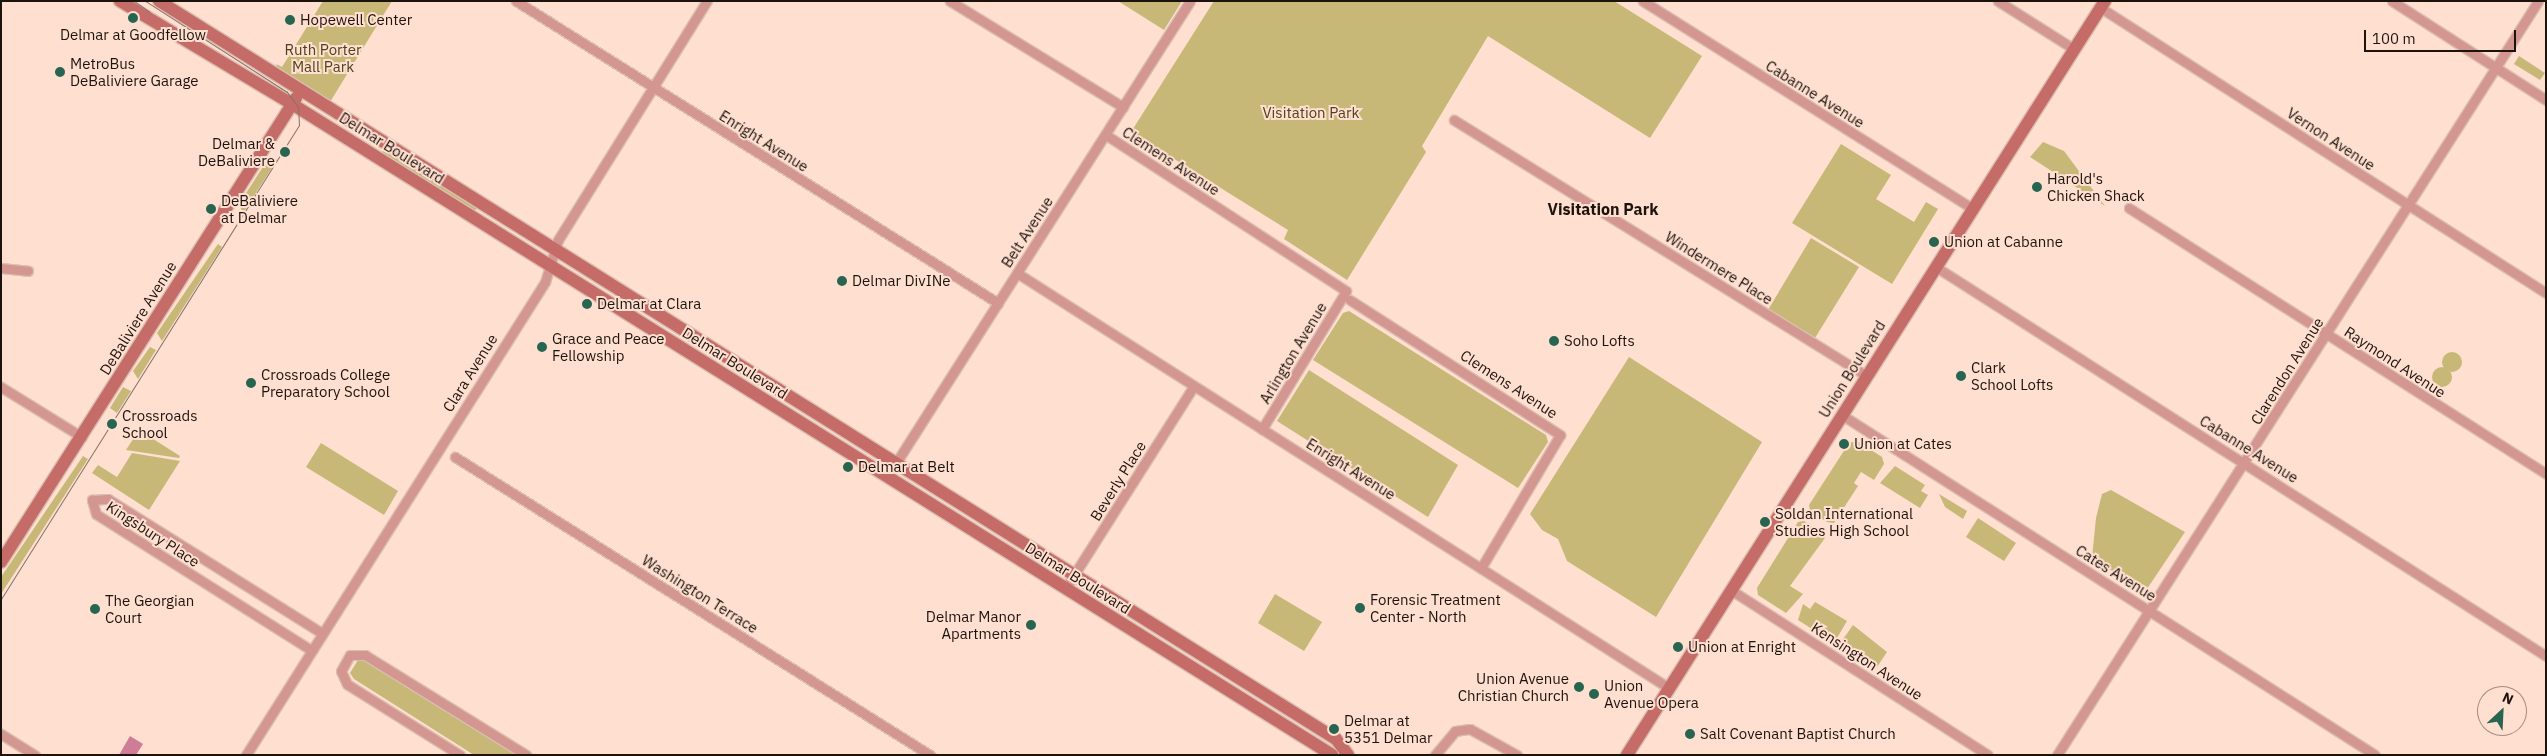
<!DOCTYPE html>
<html>
<head>
<meta charset="utf-8">
<style>
  body { margin:0 }
  #map { position:relative; width:2547px; height:756px; overflow:hidden; background:#fedfd0; font-family:"IBM Plex Sans",sans-serif }
  div>[style] { position:absolute }
  [style*='--x'] { left:calc(var(--x)*1px); top:calc(var(--y)*1px); width:calc(var(--w)*1px); rotate:calc(var(--a)*1deg) }
  .green>* { inset:0; background:#c7b878 }
  .round { border-radius:50% }
  .water>* { inset:0; background:#cf7c97 }
  .roads { filter:drop-shadow(1px 0 #dabeb1) drop-shadow(-1px 0 #dabeb1) drop-shadow(0 1px #dabeb1) drop-shadow(0 -1px #dabeb1) }
  .minor>* { height:9px; margin:-4.5px; padding:0 4.5px; transform-origin:4.5px; border-radius:4.5px; background:#d39691 }
  .secondary>* { height:12px; margin:-6px; padding:0 6px; transform-origin:6px; border-radius:6px; background:#c56c68 }
  .tram>* { height:1px; margin:-0.5px; padding:0 0.5px; transform-origin:0.5px; border-radius:0.5px; background:#867268 }
  .dots>* { width:14px; height:14px; translate:-50% -50%; box-sizing:border-box; border:2px solid #fedfd0; border-radius:50% }
  span { translate:-50% -50%; white-space:nowrap; text-align:center; line-height:1.15; -webkit-text-stroke:4px #fedfd0; paint-order:stroke }
  .poi-label { font-size:15px; color:#1d130d }
  .left { translate:0 -50%; text-align:left }
  .right { translate:-100% -50%; text-align:right }
  .park-label { font-size:15px; color:#4b431e }
  .street-label { font-size:15px; color:#1d130d }
  .neighbourhood-label { font-size:16px; color:#1d130d; font-weight:700 }
  .frame { position:absolute; inset:0; border:2px solid #1d130d; pointer-events:none }
  .north { position:absolute; left:2477px; top:686px; width:50px; height:50px; box-sizing:border-box; background:#fedfd0; border:1px solid #a48d82; border-radius:50%; rotate:25deg; font-size:14px; font-weight:700; line-height:20px; text-align:center; color:#1d130d }
  .north::after { content:''; display:block; margin:auto; width:18px; height:22px; background:#286551; clip-path:polygon(50% 0,100% 100%,50% 72%,0 100%) }
  .scale { position:absolute; left:2364px; top:30px; width:152px; height:22px; box-sizing:border-box; border:2px solid #1d130d; border-top:0; padding-left:6px; font-size:15px; line-height:18px; white-space:nowrap; color:#1d130d; -webkit-text-stroke:4px #fedfd0; paint-order:stroke }
</style>
</head>
<body>
<div id="map">
  <div class="green">
    <i style="clip-path:polygon(323px 1px,392px 1px,330px 102px,279px 70px,276px 64px,282px 67px)"></i>
    <i style="clip-path:polygon(1118px 1px,1182px 1px,1164px 30px)"></i>
    <i style="clip-path:polygon(1214px 1px,1614px 1px,1702px 56px,1650px 138px,1488px 36px,1422px 146px,1426px 152px,1347px 280px,1284px 239px,1288px 230px,1131px 132px)"></i>
    <i style="clip-path:polygon(2519px 56px,2545px 73px,2540px 80px,2514px 64px)"></i>
    <i style="clip-path:polygon(2043px 142px,2064px 151px,2105px 206px,2030px 157px)"></i>
    <i style="clip-path:polygon(1841px 144px,1891px 175px,1876px 199px,1914px 222px,1926px 202px,1938px 209px,1892px 284px,1792px 223px)"></i>
    <i style="clip-path:polygon(384px 149px,477px 208px,474px 212px,381px 154px)"></i>
    <i style="clip-path:polygon(270px 156px,277px 160px,243px 213px,239px 204px)"></i>
    <i style="clip-path:polygon(1811px 238px,1859px 267px,1815px 338px,1768px 310px)"></i>
    <i style="clip-path:polygon(218px 244px,222px 247px,162px 341px,157px 333px)"></i>
    <i style="clip-path:polygon(1349px 311px,1546px 435px,1548px 442px,1518px 488px,1313px 360px,1343px 313px)"></i>
    <i style="clip-path:polygon(150px 347px,156px 350px,138px 379px,133px 371px)"></i>
    <i class="round" style="left:2442px;top:352px;width:20px;height:20px"></i>
    <i style="clip-path:polygon(1629px 357px,1762px 442px,1656px 617px,1567px 561px,1558px 539px,1542px 530px,1530px 514px)"></i>
    <i class="round" style="left:2432px;top:367px;width:20px;height:20px"></i>
    <i style="clip-path:polygon(1309px 370px,1458px 465px,1428px 517px,1277px 421px)"></i>
    <i style="clip-path:polygon(123px 387px,131px 391px,117px 413px,110px 408px)"></i>
    <i style="clip-path:polygon(139px 430px,180px 456px,179px 458px,126px 450px)"></i>
    <i style="clip-path:polygon(1857px 441px,1882px 457px,1884px 464px,1874px 480px,1861px 472px,1854px 483px,1858px 486px,1834px 523px,1827px 522px,1810px 511px,1809px 505px,1849px 443px)"></i>
    <i style="clip-path:polygon(321px 443px,398px 491px,384px 515px,306px 467px)"></i>
    <i style="clip-path:polygon(132px 453px,180px 461px,149px 510px,92px 473px,98px 465px,117px 477px)"></i>
    <i style="clip-path:polygon(83px 456px,88px 459px,1px 594px,1px 577px)"></i>
    <i style="clip-path:polygon(1895px 466px,1925px 485px,1921px 491px,1928px 495px,1920px 508px,1880px 483px)"></i>
    <i style="clip-path:polygon(2111px 490px,2185px 532px,2145px 592px,2092px 558px,2096px 518px,2102px 494px)"></i>
    <i style="clip-path:polygon(1939px 494px,1967px 511px,1963px 519px,1945px 507px)"></i>
    <i style="clip-path:polygon(1978px 518px,2016px 543px,2004px 561px,1966px 537px)"></i>
    <i style="clip-path:polygon(1804px 521px,1825px 538px,1790px 586px,1803px 594px,1786px 613px,1758px 595px,1757px 588px,1798px 522px)"></i>
    <i style="clip-path:polygon(1275px 594px,1322px 622px,1304px 651px,1258px 623px)"></i>
    <i style="clip-path:polygon(1815px 602px,1847px 621px,1834px 643px,1798px 620px,1803px 604px,1810px 609px)"></i>
    <i style="clip-path:polygon(1853px 625px,1887px 652px,1875px 670px,1843px 649px,1846px 645px,1841px 642px)"></i>
    <i style="clip-path:polygon(358px 660px,364px 660px,516px 755px,474px 755px,354px 679px,350px 673px)"></i>
  </div>
  <div class="water">
    <i style="clip-path:polygon(130px 736px,143px 744px,136px 755px,119px 755px)"></i>
  </div>
  <div class="roads">
    <div class="minor">
      <i style="--x:516;--y:1;--w:569;--a:32.07"></i>
      <i style="--x:950;--y:1;--w:203;--a:31.5"></i>
      <i style="--x:1643;--y:1;--w:390;--a:32.2"></i>
      <i style="--x:1998;--y:1;--w:90;--a:32.3"></i>
      <i style="--x:2392;--y:1;--w:183;--a:32.7"></i>
      <i style="--x:2101;--y:8;--w:528;--a:32.64"></i>
      <i style="--x:1454;--y:120;--w:486;--a:31.8"></i>
      <i style="--x:1106;--y:135;--w:286;--a:33"></i>
      <i style="--x:1346;--y:291;--w:162;--a:121.3"></i>
      <i style="--x:2129;--y:208;--w:495;--a:32.5"></i>
      <i style="--x:1936;--y:267;--w:723;--a:32.53"></i>
      <i style="--x:1;--y:268;--w:27;--a:6"></i>
      <i style="--x:1017;--y:273;--w:773;--a:32.48"></i>
      <i style="--x:1350;--y:300;--w:250;--a:32.7"></i>
      <i style="--x:1560;--y:435;--w:155;--a:120.7"></i>
      <i style="--x:1;--y:387;--w:95;--a:31.7"></i>
      <i style="--x:1842;--y:415;--w:632;--a:32.53"></i>
      <i style="--x:455;--y:457;--w:561;--a:32.1"></i>
      <i style="--x:887;--y:477;--w:564;--a:-57.52"></i>
      <i style="--x:1065;--y:589;--w:239;--a:-57.6"></i>
      <i style="--x:1731;--y:590;--w:305;--a:32.7"></i>
      <i style="--x:311;--y:650;--w:254;--a:-147.7"></i>
      <i style="--x:96;--y:514;--w:15;--a:-106"></i>
      <i style="--x:92;--y:500;--w:16;--a:-4"></i>
      <i style="--x:108;--y:499;--w:252;--a:32.1"></i>
      <i style="--x:1;--y:734;--w:40;--a:32"></i>
      <i style="--x:246;--y:755;--w:560;--a:-57.7"></i>
      <i style="--x:545;--y:282;--w:44;--a:-72.8"></i>
      <i style="--x:558;--y:240;--w:282;--a:-58.1"></i>
      <i style="--x:460;--y:755;--w:133;--a:-147.9"></i>
      <i style="--x:347;--y:684;--w:14;--a:-115"></i>
      <i style="--x:341;--y:671;--w:18;--a:-61"></i>
      <i style="--x:350;--y:655;--w:15;--a:0"></i>
      <i style="--x:365;--y:655;--w:190;--a:31.8"></i>
      <i style="--x:1435;--y:755;--w:31;--a:-50"></i>
      <i style="--x:1455;--y:731;--w:15;--a:-8"></i>
      <i style="--x:1470;--y:729;--w:54;--a:29"></i>
      <i style="--x:2057;--y:755;--w:894;--a:-57.46"></i>
    </div>
    <div class="secondary">
      <i style="--x:120;--y:1;--w:200;--a:30.9"></i>
      <i style="--x:292;--y:104;--w:1227;--a:32.04"></i>
      <i style="--x:159;--y:1;--w:1389;--a:32.09"></i>
      <i style="--x:1336;--y:739;--w:20;--a:53"></i>
      <i style="--x:1;--y:562;--w:550;--a:-57.55"></i>
      <i style="--x:1627;--y:755;--w:893;--a:-57.63"></i>
    </div>
  </div>
  <div class="tram">
    <i style="--x:134;--y:1;--w:19;--a:35"></i>
    <i style="--x:1;--y:599;--w:560;--a:-57.84"></i>
    <i style="--x:299;--y:125;--w:18;--a:-93"></i>
    <i style="--x:298;--y:107;--w:19;--a:-126"></i>
    <i style="--x:287;--y:92;--w:169;--a:-147.3"></i>
  </div>
  <div class="dots">
    <i style="left:133px;top:18px;background:#286551"></i>
    <i style="left:290px;top:20px;background:#286551"></i>
    <i style="left:60px;top:72px;background:#286551"></i>
    <i style="left:285px;top:152px;background:#286551"></i>
    <i style="left:2037px;top:187px;background:#286551"></i>
    <i style="left:211px;top:209px;background:#286551"></i>
    <i style="left:1934px;top:242px;background:#286551"></i>
    <i style="left:842px;top:281px;background:#286551"></i>
    <i style="left:587px;top:304px;background:#286551"></i>
    <i style="left:1554px;top:341px;background:#286551"></i>
    <i style="left:542px;top:347px;background:#286551"></i>
    <i style="left:1961px;top:376px;background:#286551"></i>
    <i style="left:251px;top:383px;background:#286551"></i>
    <i style="left:112px;top:424px;background:#286551"></i>
    <i style="left:1844px;top:444px;background:#286551"></i>
    <i style="left:848px;top:467px;background:#286551"></i>
    <i style="left:1765px;top:522px;background:#286551"></i>
    <i style="left:1360px;top:608px;background:#286551"></i>
    <i style="left:95px;top:609px;background:#286551"></i>
    <i style="left:1031px;top:625px;background:#286551"></i>
    <i style="left:1678px;top:647px;background:#286551"></i>
    <i style="left:1579px;top:687px;background:#286551"></i>
    <i style="left:1594px;top:694px;background:#286551"></i>
    <i style="left:1334px;top:729px;background:#286551"></i>
    <i style="left:1690px;top:734px;background:#286551"></i>
  </div>
  <div class="poi-label">
    <span class="left" style="left:300px;top:20px">Hopewell Center</span>
    <span style="left:133px;top:35px">Delmar at Goodfellow</span>
    <span class="left" style="left:70px;top:72px">MetroBus<br>DeBaliviere Garage</span>
    <span class="right" style="left:275px;top:152px">Delmar &amp;<br>DeBaliviere</span>
    <span class="left" style="left:2047px;top:187px">Harold's<br>Chicken Shack</span>
    <span class="left" style="left:221px;top:209px">DeBaliviere<br>at Delmar</span>
    <span class="left" style="left:1944px;top:242px">Union at Cabanne</span>
    <span class="left" style="left:852px;top:281px">Delmar DivINe</span>
    <span class="left" style="left:597px;top:304px">Delmar at Clara</span>
    <span class="left" style="left:552px;top:347px">Grace and Peace<br>Fellowship</span>
    <span class="left" style="left:1564px;top:341px">Soho Lofts</span>
    <span class="left" style="left:1971px;top:376px">Clark<br>School Lofts</span>
    <span class="left" style="left:261px;top:383px">Crossroads College<br>Preparatory School</span>
    <span class="left" style="left:122px;top:424px">Crossroads<br>School</span>
    <span class="left" style="left:1854px;top:444px">Union at Cates</span>
    <span class="left" style="left:858px;top:467px">Delmar at Belt</span>
    <span class="left" style="left:1775px;top:522px">Soldan International<br>Studies High School</span>
    <span class="left" style="left:1370px;top:608px">Forensic Treatment<br>Center - North</span>
    <span class="left" style="left:105px;top:609px">The Georgian<br>Court</span>
    <span class="right" style="left:1021px;top:625px">Delmar Manor<br>Apartments</span>
    <span class="left" style="left:1688px;top:647px">Union at Enright</span>
    <span class="right" style="left:1569px;top:687px">Union Avenue<br>Christian Church</span>
    <span class="left" style="left:1604px;top:694px">Union<br>Avenue Opera</span>
    <span class="left" style="left:1344px;top:729px">Delmar at<br>5351 Delmar</span>
    <span class="left" style="left:1700px;top:734px">Salt Covenant Baptist Church</span>
  </div>
  <div class="park-label">
    <span style="left:323px;top:58px">Ruth Porter<br>Mall Park</span>
    <span style="left:1311px;top:113px">Visitation Park</span>
  </div>
  <div class="street-label">
    <span style="left:1815px;top:94px;rotate:32deg">Cabanne Avenue</span>
    <span style="left:2331px;top:139px;rotate:33deg">Vernon Avenue</span>
    <span style="left:764px;top:141px;rotate:32deg">Enright Avenue</span>
    <span style="left:392px;top:148px;rotate:32deg">Delmar Boulevard</span>
    <span style="left:1171px;top:161px;rotate:33deg">Clemens Avenue</span>
    <span style="left:1027px;top:232px;rotate:-57deg">Belt Avenue</span>
    <span style="left:1719px;top:268px;rotate:32deg">Windermere Place</span>
    <span style="left:138px;top:318px;rotate:-58deg">DeBaliviere Avenue</span>
    <span style="left:1293px;top:353px;rotate:-59deg">Arlington Avenue</span>
    <span style="left:2395px;top:362px;rotate:33deg">Raymond Avenue</span>
    <span style="left:735px;top:363px;rotate:32deg">Delmar Boulevard</span>
    <span style="left:1852px;top:369px;rotate:-58deg">Union Boulevard</span>
    <span style="left:2287px;top:371px;rotate:-58deg">Clarendon Avenue</span>
    <span style="left:470px;top:373px;rotate:-58deg">Clara Avenue</span>
    <span style="left:1509px;top:384px;rotate:33deg">Clemens Avenue</span>
    <span style="left:2249px;top:449px;rotate:32deg">Cabanne Avenue</span>
    <span style="left:1351px;top:469px;rotate:32deg">Enright Avenue</span>
    <span style="left:1118px;top:481px;rotate:-58deg">Beverly Place</span>
    <span style="left:153px;top:534px;rotate:33deg">Kingsbury Place</span>
    <span style="left:2116px;top:573px;rotate:32deg">Cates Avenue</span>
    <span style="left:1078px;top:578px;rotate:32deg">Delmar Boulevard</span>
    <span style="left:700px;top:594px;rotate:32deg">Washington Terrace</span>
    <span style="left:1867px;top:661px;rotate:33deg">Kensington Avenue</span>
  </div>
  <div class="neighbourhood-label">
    <span style="left:1603px;top:209px">Visitation Park</span>
  </div>
  <div class="frame"></div>
  <div class="north">N</div>
  <div class="scale">100 m</div>
</div>
</body>
</html>
